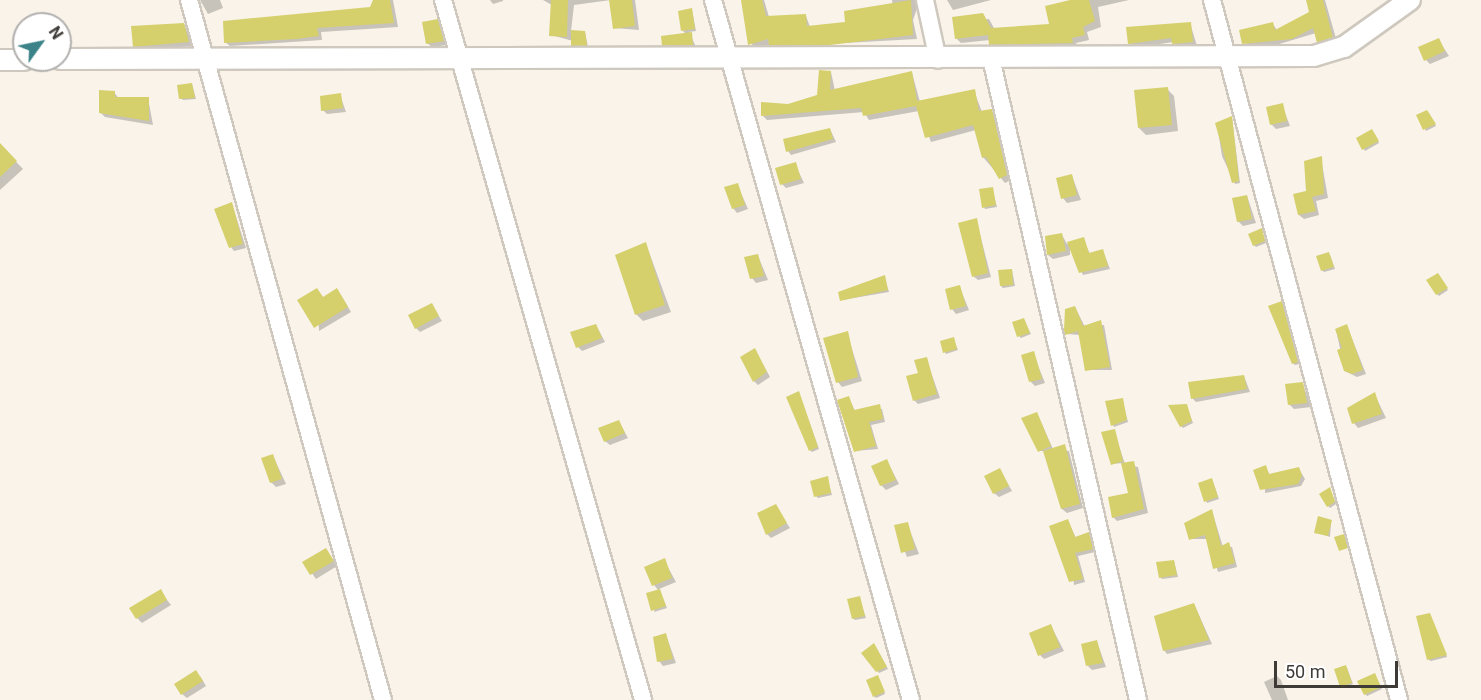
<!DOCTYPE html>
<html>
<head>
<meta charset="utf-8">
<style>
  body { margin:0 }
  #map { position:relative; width:1481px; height:700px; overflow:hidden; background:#f9f3e9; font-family:Roboto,sans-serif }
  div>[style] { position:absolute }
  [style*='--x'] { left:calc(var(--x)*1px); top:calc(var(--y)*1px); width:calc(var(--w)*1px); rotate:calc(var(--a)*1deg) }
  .shadow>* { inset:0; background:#0003 }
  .building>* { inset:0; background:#d5d06c }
  .roads { filter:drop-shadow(2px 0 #cec8be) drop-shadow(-2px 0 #cec8be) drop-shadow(0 2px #cec8be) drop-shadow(0 -2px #cec8be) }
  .minor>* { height:16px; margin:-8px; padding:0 8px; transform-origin:8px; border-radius:8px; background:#fff }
  .tertiary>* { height:20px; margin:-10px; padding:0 10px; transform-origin:10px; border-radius:10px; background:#fff }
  span { translate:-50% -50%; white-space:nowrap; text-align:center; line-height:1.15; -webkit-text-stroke:4.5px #fff; paint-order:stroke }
  .north { position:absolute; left:12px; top:12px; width:60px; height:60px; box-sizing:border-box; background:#fff; border:2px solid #b2b1af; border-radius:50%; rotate:57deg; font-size:16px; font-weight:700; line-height:24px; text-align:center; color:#3e3b37 }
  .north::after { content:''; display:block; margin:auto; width:21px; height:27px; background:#3b8389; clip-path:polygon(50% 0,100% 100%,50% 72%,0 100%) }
  .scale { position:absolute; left:1274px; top:661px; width:124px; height:27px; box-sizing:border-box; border:3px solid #3e3b37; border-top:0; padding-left:8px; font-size:18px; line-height:21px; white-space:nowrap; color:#3e3b37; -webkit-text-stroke:4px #fff; paint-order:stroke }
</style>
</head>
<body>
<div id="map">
  <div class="shadow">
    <i style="clip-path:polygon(200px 0,220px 0,223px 8px,208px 14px)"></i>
    <i style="clip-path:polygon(375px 0,393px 0,398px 27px,321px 32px,322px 40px,230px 46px,225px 42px,370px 8px)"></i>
    <i style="clip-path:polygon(490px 0,503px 0,503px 1px,493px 4px)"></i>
    <i style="clip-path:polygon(543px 0,635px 0,639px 30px,614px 28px,611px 0,574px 5px,571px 31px,585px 32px,588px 47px,575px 47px,573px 41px,551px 35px,552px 5px)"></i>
    <i style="clip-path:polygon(742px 0,764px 0,769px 17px,806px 16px,810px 27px,847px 23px,893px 8px,892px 0,920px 0,913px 20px,917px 39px,753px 48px)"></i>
    <i style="clip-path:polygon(947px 0,991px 0,953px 10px)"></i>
    <i style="clip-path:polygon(1076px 0,1129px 0,1098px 7px,1101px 27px,1087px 32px,1089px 40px,1076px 43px,1077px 47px,996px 49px,990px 40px,961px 43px,956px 38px,954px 23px,989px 19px,995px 30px,1050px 25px)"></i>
    <i style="clip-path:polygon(1307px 0,1325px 0,1337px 42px,1323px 46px,1316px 33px,1266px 48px,1244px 43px,1272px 23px,1277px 30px,1311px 13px)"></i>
    <i style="clip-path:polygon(692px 10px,696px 31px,689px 32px,697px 49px,668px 49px,664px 45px,686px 34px,683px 31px)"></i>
    <i style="clip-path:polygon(437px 21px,447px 45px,432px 47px,427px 43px)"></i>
    <i style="clip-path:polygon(1190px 23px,1197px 46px,1178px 48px,1173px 42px,1134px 48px,1130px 43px)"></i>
    <i style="clip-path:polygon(184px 24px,193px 46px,139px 50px,134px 46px)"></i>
    <i style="clip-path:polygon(1438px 39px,1449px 56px,1430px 64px,1426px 60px)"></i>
    <i style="clip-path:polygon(831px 72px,835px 91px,912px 73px,920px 102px,974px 91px,982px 112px,996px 115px,1011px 180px,1005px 183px,983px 157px,976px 130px,931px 142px,919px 111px,869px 120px,864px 112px,767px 120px,763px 116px,819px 96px)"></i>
    <i style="clip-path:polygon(192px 84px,196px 99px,183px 100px,181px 98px)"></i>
    <i style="clip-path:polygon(1167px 89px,1174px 96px,1178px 131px,1146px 135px,1139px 128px)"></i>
    <i style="clip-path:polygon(114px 92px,119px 99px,148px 98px,153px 125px,105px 117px,100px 112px)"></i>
    <i style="clip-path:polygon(340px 95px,346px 112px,327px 114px,323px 110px)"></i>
    <i style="clip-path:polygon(1282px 105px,1290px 126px,1276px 129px,1271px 124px)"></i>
    <i style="clip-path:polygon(1429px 113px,1436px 126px,1426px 131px,1425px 129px)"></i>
    <i style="clip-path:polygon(1232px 118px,1240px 183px,1235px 184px,1222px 156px,1217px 124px)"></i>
    <i style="clip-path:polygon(830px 129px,836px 142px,791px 155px,788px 151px)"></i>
    <i style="clip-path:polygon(1374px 133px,1379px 143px,1365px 151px,1358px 139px)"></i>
    <i style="clip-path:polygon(0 145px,23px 169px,0 190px)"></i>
    <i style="clip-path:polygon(1321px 158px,1328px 198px,1316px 201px,1319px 215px,1304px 219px,1299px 215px)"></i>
    <i style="clip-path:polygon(795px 164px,804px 183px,786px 188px,782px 184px)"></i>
    <i style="clip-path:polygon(1072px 176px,1081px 200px,1067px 203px,1063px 198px)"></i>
    <i style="clip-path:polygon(737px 184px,748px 209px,737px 213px,733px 208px)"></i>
    <i style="clip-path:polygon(992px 189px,997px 207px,985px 209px,984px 207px)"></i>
    <i style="clip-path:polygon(1247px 196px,1256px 223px,1243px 226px,1238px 221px)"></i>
    <i style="clip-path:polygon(232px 204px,246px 248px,234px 251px,231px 247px)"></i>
    <i style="clip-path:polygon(976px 219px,991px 277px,978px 280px,973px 276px)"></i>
    <i style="clip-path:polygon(1262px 230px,1266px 243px,1256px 247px,1254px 245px)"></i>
    <i style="clip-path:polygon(1062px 235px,1067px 244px,1083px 239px,1090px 254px,1103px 251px,1110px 269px,1083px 275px,1070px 245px,1070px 255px,1053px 259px,1048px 255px)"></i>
    <i style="clip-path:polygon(646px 244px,671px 312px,643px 321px,636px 314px)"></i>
    <i style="clip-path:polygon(1330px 255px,1335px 269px,1324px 272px,1322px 270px)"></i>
    <i style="clip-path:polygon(758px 256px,768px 280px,756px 283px,752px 278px)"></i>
    <i style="clip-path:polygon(1012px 270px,1015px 286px,1003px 288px,1001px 286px)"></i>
    <i style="clip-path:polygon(884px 276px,889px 292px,842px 300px)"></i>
    <i style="clip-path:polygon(1440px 277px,1448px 290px,1439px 296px,1437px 294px)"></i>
    <i style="clip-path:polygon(959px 286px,969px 310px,956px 314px,952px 309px)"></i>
    <i style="clip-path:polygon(317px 290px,324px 298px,341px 295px,351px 312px,319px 331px)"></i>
    <i style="clip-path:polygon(1281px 303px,1299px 364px,1295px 365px,1293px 363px)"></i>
    <i style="clip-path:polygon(432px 305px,442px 321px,420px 332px,416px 328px)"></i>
    <i style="clip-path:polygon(1075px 307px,1085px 327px,1104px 325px,1112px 370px,1087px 370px,1080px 335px,1067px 334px)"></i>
    <i style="clip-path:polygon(1024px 320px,1031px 334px,1021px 338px,1019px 336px)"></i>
    <i style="clip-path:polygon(596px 325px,605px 342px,582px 351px,578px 347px)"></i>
    <i style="clip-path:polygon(1347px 326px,1366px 374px,1357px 377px,1345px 371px,1336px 330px)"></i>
    <i style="clip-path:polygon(847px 333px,862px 381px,842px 387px,838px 382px)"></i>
    <i style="clip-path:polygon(953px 338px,958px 350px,946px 354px,945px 352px)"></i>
    <i style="clip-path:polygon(755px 350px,770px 377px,758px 385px,754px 381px)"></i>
    <i style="clip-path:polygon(1033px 353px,1045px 383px,1035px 386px,1031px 382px)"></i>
    <i style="clip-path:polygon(926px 358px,940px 398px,918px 404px,914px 400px)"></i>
    <i style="clip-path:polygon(1244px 376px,1250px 392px,1196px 402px,1192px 398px)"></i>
    <i style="clip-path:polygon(1303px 384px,1311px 407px,1294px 409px,1289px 404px)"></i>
    <i style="clip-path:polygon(799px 393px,819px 449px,812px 452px,810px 450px)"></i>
    <i style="clip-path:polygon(1374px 393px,1386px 418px,1358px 428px,1354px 423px)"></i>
    <i style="clip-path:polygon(849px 398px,855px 411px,882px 409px,885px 422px,871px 425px,878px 449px,855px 451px)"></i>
    <i style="clip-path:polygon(1122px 399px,1128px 422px,1114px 427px,1113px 425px)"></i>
    <i style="clip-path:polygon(1186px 405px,1193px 423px,1183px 428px,1181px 426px)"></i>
    <i style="clip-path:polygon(1037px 413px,1053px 449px,1069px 451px,1083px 508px,1067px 513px,1062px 509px,1045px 451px,1039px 451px)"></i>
    <i style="clip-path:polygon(619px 422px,628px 438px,610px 445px,605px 441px)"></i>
    <i style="clip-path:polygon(1114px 431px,1125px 464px,1138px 467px,1148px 513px,1117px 521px,1113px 517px,1130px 495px,1123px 463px,1112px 464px)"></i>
    <i style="clip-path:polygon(273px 456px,286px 484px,276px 487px,271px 482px)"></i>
    <i style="clip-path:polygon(887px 461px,899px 484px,886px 490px,881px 485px)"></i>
    <i style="clip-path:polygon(1265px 467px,1270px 475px,1299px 469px,1305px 479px,1301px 486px,1265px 493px)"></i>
    <i style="clip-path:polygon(1000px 470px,1012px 491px,999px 497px,994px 493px)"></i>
    <i style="clip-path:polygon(827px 478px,832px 495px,818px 498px,816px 496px)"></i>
    <i style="clip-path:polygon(1213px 482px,1219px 499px,1207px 503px,1206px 501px)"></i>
    <i style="clip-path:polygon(1330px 489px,1336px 504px,1330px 508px,1328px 506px)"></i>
    <i style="clip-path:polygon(775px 506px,790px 528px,771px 538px,767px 534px)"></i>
    <i style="clip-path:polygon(1212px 511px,1223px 547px,1232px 547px,1237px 567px,1218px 572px,1208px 539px,1190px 539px)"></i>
    <i style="clip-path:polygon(1068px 521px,1076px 538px,1092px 537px,1095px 552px,1078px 556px,1085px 582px,1074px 585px)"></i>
    <i style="clip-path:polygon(1331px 522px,1330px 537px,1315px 532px)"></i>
    <i style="clip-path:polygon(907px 523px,919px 554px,907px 557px,895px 526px)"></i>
    <i style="clip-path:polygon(326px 550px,337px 566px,316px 579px,304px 562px)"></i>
    <i style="clip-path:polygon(664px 560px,676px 582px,659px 589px,667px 608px,654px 612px,659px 591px,654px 585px)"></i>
    <i style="clip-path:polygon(1174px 561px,1178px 577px,1162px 579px,1160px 577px)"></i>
    <i style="clip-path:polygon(160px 591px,171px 605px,142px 623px,137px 618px)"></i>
    <i style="clip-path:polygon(859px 598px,866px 618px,855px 620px,853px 618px)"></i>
    <i style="clip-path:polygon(1194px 604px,1212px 644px,1167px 654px,1164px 650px)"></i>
    <i style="clip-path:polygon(1430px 614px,1447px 657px,1431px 661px,1429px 660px)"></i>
    <i style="clip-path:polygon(1051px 626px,1064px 651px,1044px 659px,1040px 655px)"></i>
    <i style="clip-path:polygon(666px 635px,676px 663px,663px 666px,659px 661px)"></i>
    <i style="clip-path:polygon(1097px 642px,1106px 667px,1092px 670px,1088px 666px)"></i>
    <i style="clip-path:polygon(876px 647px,888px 669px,879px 673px,863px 653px)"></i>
    <i style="clip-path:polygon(1347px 668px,1353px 684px,1343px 688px,1342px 686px)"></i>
    <i style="clip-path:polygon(200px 676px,206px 686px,187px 698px,182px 694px)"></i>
    <i style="clip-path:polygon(1277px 676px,1281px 680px,1288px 700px,1272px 700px,1264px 682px)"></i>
    <i style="clip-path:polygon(1376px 677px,1382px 689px,1367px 696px,1365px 694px)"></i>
    <i style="clip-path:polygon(879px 679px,885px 694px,876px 698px,874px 696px)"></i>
  </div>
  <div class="building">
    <i style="clip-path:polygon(373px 0,390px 0,394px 23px,317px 28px,319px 36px,296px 39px,224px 43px,223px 21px,370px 7px)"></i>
    <i style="clip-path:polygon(551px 0,568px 0,567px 37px,549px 36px)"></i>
    <i style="clip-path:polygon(609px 0,632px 0,635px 26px,613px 29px)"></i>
    <i style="clip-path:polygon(741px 0,762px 0,766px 16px,806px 14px,807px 26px,845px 22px,844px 11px,911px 0,913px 35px,830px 45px,769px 45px,768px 39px,748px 45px)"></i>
    <i style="clip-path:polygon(1070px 0,1089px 0,1095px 21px,1083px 27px,1085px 35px,1072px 38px,1073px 43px,989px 45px,988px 35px,955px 39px,952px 17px,983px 13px,991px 28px,1049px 24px,1045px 6px)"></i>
    <i style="clip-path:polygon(1306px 0,1323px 0,1333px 38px,1317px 43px,1313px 28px,1292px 39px,1242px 44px,1239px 30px,1273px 22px,1275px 30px,1309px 12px)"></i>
    <i style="clip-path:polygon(692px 8px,695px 29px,681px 31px,678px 11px)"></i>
    <i style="clip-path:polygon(438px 19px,444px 41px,426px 44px,422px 22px)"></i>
    <i style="clip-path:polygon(1191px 22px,1193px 42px,1172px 44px,1171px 38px,1128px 44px,1126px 27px)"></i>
    <i style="clip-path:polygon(184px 23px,189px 42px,133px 47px,131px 26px)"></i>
    <i style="clip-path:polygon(571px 30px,585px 31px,587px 46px,571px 46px)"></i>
    <i style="clip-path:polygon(692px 32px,693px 45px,662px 46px,661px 36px)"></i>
    <i style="clip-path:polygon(1439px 38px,1445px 51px,1424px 61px,1418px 47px)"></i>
    <i style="clip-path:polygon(819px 70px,831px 71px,830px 90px,912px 71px,917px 101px,975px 89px,979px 111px,992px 109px,1007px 175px,999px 179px,986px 157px,982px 158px,973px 125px,925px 138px,916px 106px,863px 116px,861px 108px,761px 116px,761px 102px,788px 104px,817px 95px)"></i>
    <i style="clip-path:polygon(192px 83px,195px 98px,179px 99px,177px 85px)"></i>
    <i style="clip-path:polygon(1168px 87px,1172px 125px,1138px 128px,1134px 90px)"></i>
    <i style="clip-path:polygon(99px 90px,115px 91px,115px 97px,149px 97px,149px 121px,99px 113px)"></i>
    <i style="clip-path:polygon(341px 93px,343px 108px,321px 111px,320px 96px)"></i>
    <i style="clip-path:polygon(1283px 103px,1287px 121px,1270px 125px,1266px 107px)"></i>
    <i style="clip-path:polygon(1427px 110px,1436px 124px,1423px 130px,1416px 115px)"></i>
    <i style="clip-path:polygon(1232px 116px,1239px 181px,1232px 183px,1215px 123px)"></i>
    <i style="clip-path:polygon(830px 128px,833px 139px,786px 152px,783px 139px)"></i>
    <i style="clip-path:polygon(1372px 129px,1379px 141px,1362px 150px,1356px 138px)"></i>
    <i style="clip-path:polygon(0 143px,17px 161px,0 177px)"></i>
    <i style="clip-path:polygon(1322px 156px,1324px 194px,1312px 197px,1316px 211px,1298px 215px,1293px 194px,1306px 191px,1304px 161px)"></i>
    <i style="clip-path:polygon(796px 162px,801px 179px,780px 185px,775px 168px)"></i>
    <i style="clip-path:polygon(1072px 174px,1077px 195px,1061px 199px,1056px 178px)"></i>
    <i style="clip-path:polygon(738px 183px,745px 205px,732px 209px,724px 187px)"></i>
    <i style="clip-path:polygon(993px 187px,996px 205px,982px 208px,979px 189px)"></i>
    <i style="clip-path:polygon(1247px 195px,1252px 219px,1237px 222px,1232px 198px)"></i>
    <i style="clip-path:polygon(232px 202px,243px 244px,229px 248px,214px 209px)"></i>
    <i style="clip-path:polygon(977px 218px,988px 273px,972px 277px,958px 223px)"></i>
    <i style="clip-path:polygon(1262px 228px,1265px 241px,1253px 246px,1248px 234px)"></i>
    <i style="clip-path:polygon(1062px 233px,1066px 251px,1047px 255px,1045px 236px)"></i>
    <i style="clip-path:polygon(1084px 237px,1089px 253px,1103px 249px,1108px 266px,1079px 273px,1067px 242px)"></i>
    <i style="clip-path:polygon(646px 242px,665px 305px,635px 315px,615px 255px)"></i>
    <i style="clip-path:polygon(1329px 252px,1334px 267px,1321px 271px,1316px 256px)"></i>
    <i style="clip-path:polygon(758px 254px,764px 276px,750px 279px,744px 257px)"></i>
    <i style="clip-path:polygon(1012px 269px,1013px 285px,1000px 286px,998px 270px)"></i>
    <i style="clip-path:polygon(1438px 273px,1448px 288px,1436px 295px,1426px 280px)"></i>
    <i style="clip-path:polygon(885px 275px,888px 290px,840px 301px,838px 292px)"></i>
    <i style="clip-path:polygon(960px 285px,966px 306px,950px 310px,945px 289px)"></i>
    <i style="clip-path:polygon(317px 288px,323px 297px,337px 288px,348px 307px,314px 328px,297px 300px)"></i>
    <i style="clip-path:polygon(1282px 301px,1298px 362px,1292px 364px,1268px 306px)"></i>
    <i style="clip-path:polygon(432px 303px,439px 316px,415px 329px,408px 315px)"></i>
    <i style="clip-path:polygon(1075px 306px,1083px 326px,1101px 320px,1110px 367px,1085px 371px,1078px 331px,1065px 335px,1064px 330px,1065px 309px)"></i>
    <i style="clip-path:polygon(1024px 318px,1030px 333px,1017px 337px,1012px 322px)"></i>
    <i style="clip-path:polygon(596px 324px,602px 338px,576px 348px,570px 332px)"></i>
    <i style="clip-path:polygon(1347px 324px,1363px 370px,1352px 374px,1344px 371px,1337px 350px,1342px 348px,1335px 329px)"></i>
    <i style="clip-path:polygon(848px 331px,858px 377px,836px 383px,823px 338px)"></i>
    <i style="clip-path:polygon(954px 337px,957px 349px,943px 353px,940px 341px)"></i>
    <i style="clip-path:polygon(755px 348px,767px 372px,753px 382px,740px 357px)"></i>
    <i style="clip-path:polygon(1034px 351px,1042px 379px,1029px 382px,1021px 355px)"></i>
    <i style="clip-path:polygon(927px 357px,937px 394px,913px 401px,906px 376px,918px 373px,914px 360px)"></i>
    <i style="clip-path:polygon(1244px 375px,1247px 389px,1191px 399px,1188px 382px)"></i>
    <i style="clip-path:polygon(1303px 382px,1307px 403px,1288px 405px,1285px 384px)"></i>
    <i style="clip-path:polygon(799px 391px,818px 447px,809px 451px,786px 397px)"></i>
    <i style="clip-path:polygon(1375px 392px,1382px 414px,1352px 424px,1347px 408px)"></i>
    <i style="clip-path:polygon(849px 396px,854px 410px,880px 404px,883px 419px,869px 422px,876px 446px,854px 452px,837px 400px)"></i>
    <i style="clip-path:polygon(1123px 398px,1127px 420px,1111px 426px,1105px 401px)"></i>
    <i style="clip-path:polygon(1187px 404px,1192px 421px,1180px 427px,1168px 405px)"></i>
    <i style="clip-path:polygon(1037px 412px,1051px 446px,1038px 452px,1021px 418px)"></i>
    <i style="clip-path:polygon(619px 420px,625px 433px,604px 442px,598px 428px)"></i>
    <i style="clip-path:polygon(1115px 429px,1123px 461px,1111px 465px,1101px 432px)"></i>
    <i style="clip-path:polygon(1065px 444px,1080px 504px,1061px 509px,1043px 451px)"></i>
    <i style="clip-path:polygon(273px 454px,282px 479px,270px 483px,261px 458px)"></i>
    <i style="clip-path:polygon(887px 459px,896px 480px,880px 486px,871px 466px)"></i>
    <i style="clip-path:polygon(1134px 461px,1144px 509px,1112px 518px,1108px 497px,1128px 493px,1121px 463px)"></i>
    <i style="clip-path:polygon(1266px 465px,1269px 474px,1299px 467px,1302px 475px,1298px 484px,1260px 490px,1253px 470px)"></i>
    <i style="clip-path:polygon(1000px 468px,1009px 486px,993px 494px,984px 476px)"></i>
    <i style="clip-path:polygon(828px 476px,831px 493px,814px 497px,810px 481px)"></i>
    <i style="clip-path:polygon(1212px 478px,1218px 497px,1204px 502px,1198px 483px)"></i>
    <i style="clip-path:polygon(1330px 487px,1335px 502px,1327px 507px,1319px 494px)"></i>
    <i style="clip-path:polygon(776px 504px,787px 523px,766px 535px,757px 513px)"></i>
    <i style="clip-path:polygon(1212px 509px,1221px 546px,1229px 542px,1235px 563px,1213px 569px,1205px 535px,1189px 540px,1184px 523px)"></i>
    <i style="clip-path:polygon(1318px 516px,1332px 520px,1328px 536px,1314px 533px)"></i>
    <i style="clip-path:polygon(1068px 519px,1075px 537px,1089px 532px,1093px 549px,1075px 553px,1083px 579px,1069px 582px,1049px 526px)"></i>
    <i style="clip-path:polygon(908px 522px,915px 549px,901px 553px,894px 525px)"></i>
    <i style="clip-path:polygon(1344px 534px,1348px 548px,1339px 551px,1334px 537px)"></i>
    <i style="clip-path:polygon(326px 548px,334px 561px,310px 575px,302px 562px)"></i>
    <i style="clip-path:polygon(665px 558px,672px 578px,652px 586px,644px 567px)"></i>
    <i style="clip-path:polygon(1174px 560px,1177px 575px,1159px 578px,1156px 562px)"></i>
    <i style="clip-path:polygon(161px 589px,167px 600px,136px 619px,129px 608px)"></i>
    <i style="clip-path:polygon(660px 589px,666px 606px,651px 611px,646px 593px)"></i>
    <i style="clip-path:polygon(860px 596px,865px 616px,852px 619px,847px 599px)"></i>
    <i style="clip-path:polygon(1194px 603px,1209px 640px,1163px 651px,1154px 616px)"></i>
    <i style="clip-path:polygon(1430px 613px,1447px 655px,1427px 660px,1416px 616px)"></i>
    <i style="clip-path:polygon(1051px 624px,1060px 647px,1038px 656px,1029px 633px)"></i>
    <i style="clip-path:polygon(666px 633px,673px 659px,657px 662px,653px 637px)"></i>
    <i style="clip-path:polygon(1097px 640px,1103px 663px,1086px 666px,1081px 644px)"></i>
    <i style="clip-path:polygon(874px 643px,887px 667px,876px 672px,861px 653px)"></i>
    <i style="clip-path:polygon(1346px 665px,1352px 683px,1340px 687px,1334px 669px)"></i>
    <i style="clip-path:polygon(196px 670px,203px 681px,181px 695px,174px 684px)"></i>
    <i style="clip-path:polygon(1375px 673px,1381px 687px,1364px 695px,1357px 681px)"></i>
    <i style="clip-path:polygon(878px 675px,885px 692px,873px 697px,866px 680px)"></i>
  </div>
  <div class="roads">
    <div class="minor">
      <i style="--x:189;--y:0;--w:726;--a:74.51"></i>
      <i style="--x:443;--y:0;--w:728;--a:74.05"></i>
      <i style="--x:713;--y:0;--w:727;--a:74.21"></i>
      <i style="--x:925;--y:0;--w:61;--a:77.8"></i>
      <i style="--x:1212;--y:0;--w:725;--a:75.04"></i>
      <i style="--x:991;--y:58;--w:659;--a:77.1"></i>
    </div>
    <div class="tertiary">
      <i style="--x:60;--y:59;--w:1254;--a:-0.14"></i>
      <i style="--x:1314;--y:56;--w:31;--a:-17"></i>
      <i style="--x:1344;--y:47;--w:81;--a:-35.5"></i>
      <i style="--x:0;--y:60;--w:24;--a:0"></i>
    </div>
  </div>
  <div class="north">N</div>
  <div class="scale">50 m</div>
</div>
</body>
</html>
